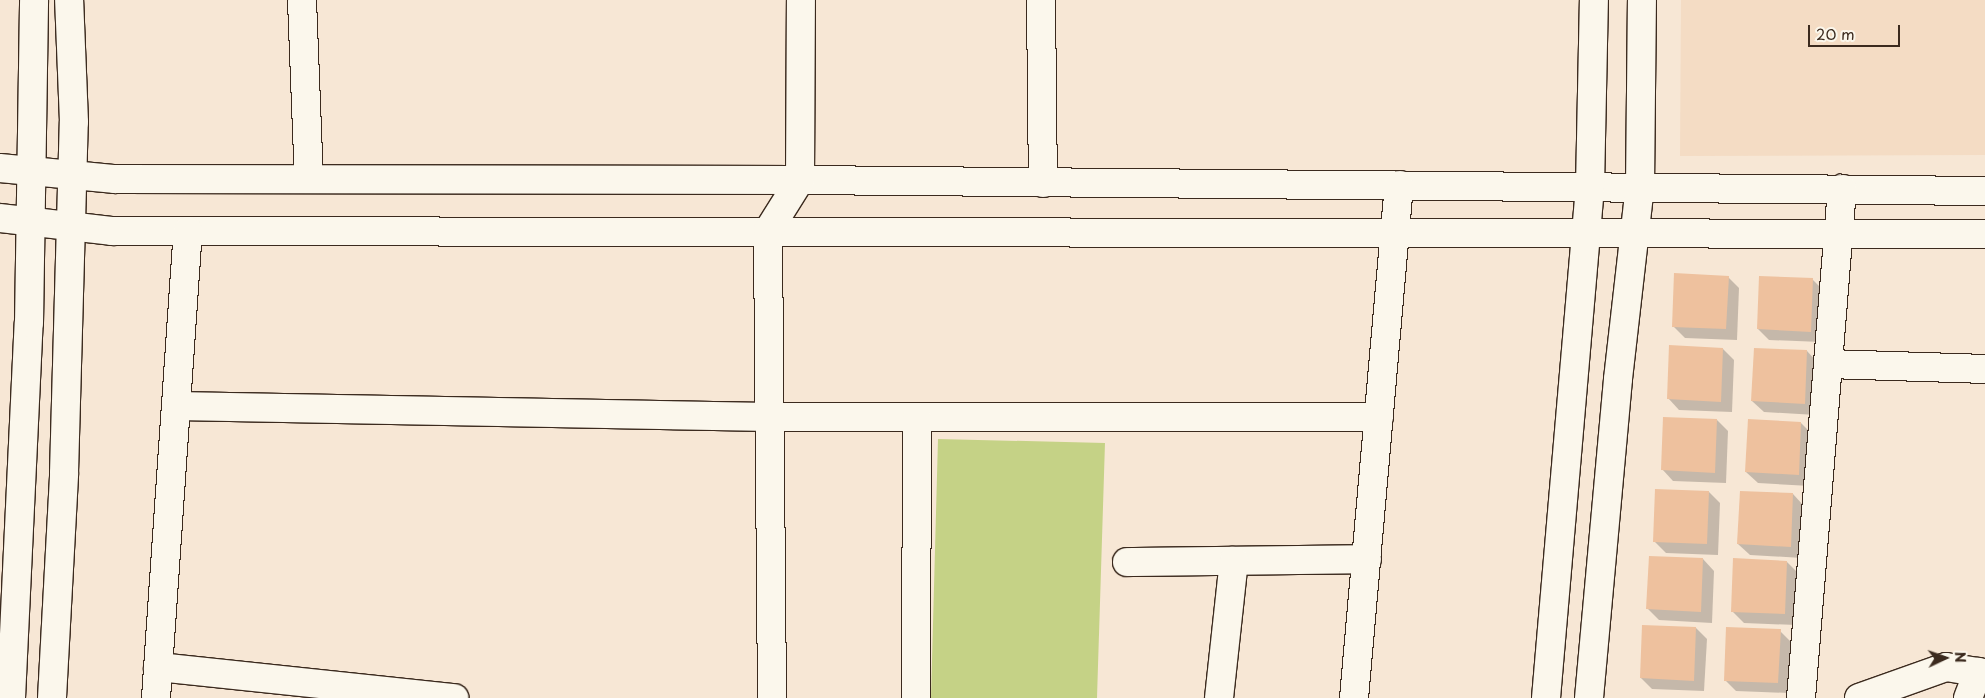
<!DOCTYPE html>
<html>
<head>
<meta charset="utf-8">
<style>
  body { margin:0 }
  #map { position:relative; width:1985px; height:698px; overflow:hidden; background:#f7e7d5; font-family:"Playpen Sans",sans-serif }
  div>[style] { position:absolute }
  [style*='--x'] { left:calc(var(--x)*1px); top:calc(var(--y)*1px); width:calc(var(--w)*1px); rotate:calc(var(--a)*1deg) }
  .built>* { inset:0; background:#f4dcc4 }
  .green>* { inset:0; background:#c5d286 }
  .shadow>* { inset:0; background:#0003 }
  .building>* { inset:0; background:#eec19e }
  .roads { filter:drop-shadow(1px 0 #3b2a1e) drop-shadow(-1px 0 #3b2a1e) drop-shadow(0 1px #3b2a1e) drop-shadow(0 -1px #3b2a1e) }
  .minor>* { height:28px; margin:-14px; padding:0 14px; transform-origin:14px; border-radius:14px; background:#fbf7ec }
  span { translate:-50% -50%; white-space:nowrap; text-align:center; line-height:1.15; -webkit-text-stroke:4px #fbf7ec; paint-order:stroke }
  .north { position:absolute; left:1920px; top:633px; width:50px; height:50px; -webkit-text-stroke:4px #fbf7ec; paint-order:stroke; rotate:87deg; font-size:14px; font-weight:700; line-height:20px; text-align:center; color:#3b2a1e }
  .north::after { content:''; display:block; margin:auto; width:18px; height:22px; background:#3b2a1e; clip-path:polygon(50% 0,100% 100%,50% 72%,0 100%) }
  .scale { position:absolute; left:1808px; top:25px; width:92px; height:22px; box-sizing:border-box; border:2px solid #3b2a1e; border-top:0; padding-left:6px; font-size:15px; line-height:18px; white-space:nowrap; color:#3b2a1e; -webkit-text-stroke:4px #fbf7ec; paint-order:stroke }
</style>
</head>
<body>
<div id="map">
  <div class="built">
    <i style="clip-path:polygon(1681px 0,1985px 0,1985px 155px,1680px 156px)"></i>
  </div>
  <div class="green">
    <i style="clip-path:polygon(938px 439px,1105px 443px,1097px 698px,931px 698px)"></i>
  </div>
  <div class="shadow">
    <i style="clip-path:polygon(1728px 277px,1739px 288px,1737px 340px,1685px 338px,1673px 326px)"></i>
    <i style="clip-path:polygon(1812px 279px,1824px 291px,1821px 342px,1769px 340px,1758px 329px)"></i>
    <i style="clip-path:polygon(1723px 349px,1734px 360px,1732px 412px,1679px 410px,1668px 398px)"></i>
    <i style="clip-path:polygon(1807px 351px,1818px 363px,1816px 415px,1764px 412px,1752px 401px)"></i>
    <i style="clip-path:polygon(1717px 420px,1728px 431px,1726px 483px,1673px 481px,1662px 469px)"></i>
    <i style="clip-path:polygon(1801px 423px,1812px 434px,1810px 486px,1758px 483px,1746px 472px)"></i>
    <i style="clip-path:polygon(1709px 492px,1720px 503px,1718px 555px,1666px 553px,1654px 541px)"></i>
    <i style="clip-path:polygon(1793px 494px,1804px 506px,1802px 558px,1750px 555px,1738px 544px)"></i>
    <i style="clip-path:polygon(1703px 559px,1714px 571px,1712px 623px,1659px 620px,1648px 609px)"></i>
    <i style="clip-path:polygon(1787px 562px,1798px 573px,1796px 625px,1744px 623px,1732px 611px)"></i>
    <i style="clip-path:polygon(1696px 628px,1707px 639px,1704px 691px,1652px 689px,1641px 678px)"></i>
    <i style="clip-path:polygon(1780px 631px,1791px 642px,1789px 693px,1736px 691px,1725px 680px)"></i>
  </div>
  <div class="building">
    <i style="clip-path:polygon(1674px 273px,1729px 276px,1726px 329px,1672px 327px)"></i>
    <i style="clip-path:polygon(1759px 276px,1813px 278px,1811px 332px,1757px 329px)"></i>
    <i style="clip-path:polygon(1669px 345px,1723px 348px,1721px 402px,1667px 399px)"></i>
    <i style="clip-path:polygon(1754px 348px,1807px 350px,1805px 404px,1751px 401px)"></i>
    <i style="clip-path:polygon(1663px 417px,1717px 419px,1715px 473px,1661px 470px)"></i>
    <i style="clip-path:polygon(1748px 419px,1801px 422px,1799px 475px,1745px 472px)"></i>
    <i style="clip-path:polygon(1655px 489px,1709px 491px,1707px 544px,1653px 542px)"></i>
    <i style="clip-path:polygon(1740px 491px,1793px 493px,1791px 547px,1737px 544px)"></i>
    <i style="clip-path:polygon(1649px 556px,1703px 558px,1701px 612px,1646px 609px)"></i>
    <i style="clip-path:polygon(1733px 558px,1787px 561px,1785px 614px,1731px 612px)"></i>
    <i style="clip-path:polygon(1642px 625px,1696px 627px,1694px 681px,1640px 678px)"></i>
    <i style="clip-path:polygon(1726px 627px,1781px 629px,1778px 683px,1724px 681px)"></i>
  </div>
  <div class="roads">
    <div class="minor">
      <i style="--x:302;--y:0;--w:179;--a:87.8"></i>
      <i style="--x:1041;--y:0;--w:183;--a:89.4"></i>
      <i style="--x:0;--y:168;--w:116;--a:5.5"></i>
      <i style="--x:115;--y:179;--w:685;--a:0.08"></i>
      <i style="--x:800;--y:180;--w:1185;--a:0.53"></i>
      <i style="--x:0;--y:218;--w:113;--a:6.6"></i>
      <i style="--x:112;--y:231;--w:1873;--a:0.09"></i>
      <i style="--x:1828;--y:364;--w:157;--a:1.8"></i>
      <i style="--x:176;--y:406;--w:594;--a:1.06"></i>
      <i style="--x:770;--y:417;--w:609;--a:0"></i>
      <i style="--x:1127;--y:562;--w:240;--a:-0.7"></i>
      <i style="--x:158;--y:667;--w:298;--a:6"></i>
      <i style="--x:11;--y:698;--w:375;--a:-87.3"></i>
      <i style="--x:29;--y:323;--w:323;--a:-89.1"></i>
      <i style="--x:52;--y:698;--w:225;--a:-86.9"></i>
      <i style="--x:64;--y:473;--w:351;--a:-88.4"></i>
      <i style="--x:74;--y:122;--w:122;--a:-92.3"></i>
      <i style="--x:156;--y:698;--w:468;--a:-86.1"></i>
      <i style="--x:772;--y:698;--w:467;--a:-90.5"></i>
      <i style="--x:768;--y:231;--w:60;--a:-57.9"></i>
      <i style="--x:800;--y:180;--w:180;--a:-89.7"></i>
      <i style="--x:916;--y:698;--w:280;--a:-89.8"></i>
      <i style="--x:1219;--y:698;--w:138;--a:-83.8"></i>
      <i style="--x:1354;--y:698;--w:515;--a:-84.99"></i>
      <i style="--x:1546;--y:698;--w:513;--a:-85.08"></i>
      <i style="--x:1590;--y:187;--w:187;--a:-88.8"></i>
      <i style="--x:1589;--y:698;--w:320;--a:-84.8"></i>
      <i style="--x:1618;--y:379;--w:193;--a:-83.5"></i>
      <i style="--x:1640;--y:187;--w:187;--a:-89.4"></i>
      <i style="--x:1801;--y:698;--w:511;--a:-85.39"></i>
      <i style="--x:1859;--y:698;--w:92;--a:-19.6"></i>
      <i style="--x:1946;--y:667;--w:39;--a:9"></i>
      <i style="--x:1968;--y:698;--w:28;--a:-69"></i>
    </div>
  </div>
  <div class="north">N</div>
  <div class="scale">20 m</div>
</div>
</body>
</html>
